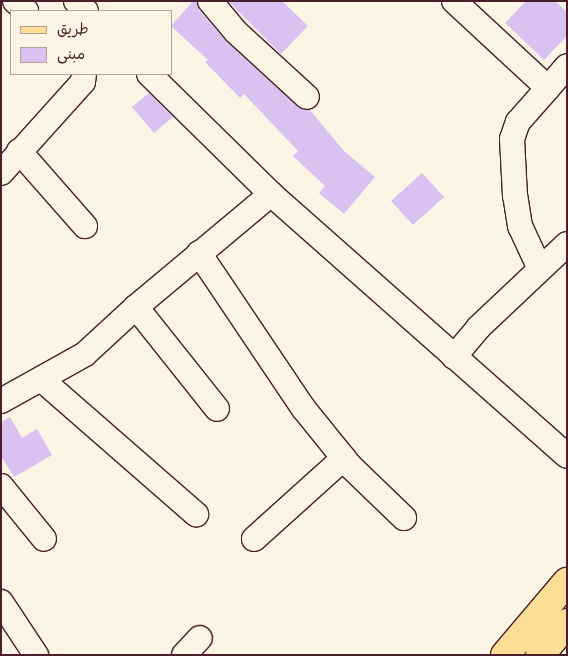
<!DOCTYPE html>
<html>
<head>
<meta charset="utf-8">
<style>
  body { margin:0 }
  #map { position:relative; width:568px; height:656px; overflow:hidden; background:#fcf5e5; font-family:"Gochi Hand","Playpen Sans Arabic",sans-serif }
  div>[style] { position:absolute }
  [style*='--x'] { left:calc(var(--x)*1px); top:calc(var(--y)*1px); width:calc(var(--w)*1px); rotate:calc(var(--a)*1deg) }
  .building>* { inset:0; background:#d9c2f2 }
  .roads { filter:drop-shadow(1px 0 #4a1f2b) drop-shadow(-1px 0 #4a1f2b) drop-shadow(0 1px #4a1f2b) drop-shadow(0 -1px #4a1f2b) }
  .minor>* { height:24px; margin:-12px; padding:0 12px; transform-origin:12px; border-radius:12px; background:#fcf5e5 }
  .major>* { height:28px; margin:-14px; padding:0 14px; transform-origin:14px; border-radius:14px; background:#fdde96 }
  span { translate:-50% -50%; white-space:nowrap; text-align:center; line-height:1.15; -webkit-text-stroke:4.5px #fcf5e5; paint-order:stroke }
  .frame { position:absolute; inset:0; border:2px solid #4a1f2b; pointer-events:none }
  .legend { position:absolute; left:10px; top:10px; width:162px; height:65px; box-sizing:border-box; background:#fcf5e5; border:1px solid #b59f9b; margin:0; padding:6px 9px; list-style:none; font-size:15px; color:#4a1f2b }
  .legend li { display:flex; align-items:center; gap:10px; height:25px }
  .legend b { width:25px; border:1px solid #b59f9b }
</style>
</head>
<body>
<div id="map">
  <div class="building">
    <i style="clip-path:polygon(193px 1px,197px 1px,199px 10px,227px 42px,298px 107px,310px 110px,343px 150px,375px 177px,344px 214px,319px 193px,325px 186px,293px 156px,298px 151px,244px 94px,240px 98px,205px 62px,208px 60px,171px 26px)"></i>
    <i style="clip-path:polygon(228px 1px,282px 1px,308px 26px,281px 54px)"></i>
    <i style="clip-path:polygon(526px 1px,555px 1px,567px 12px,567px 36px,544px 60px,505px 23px)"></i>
    <i style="clip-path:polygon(149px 93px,173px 117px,154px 133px,132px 107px)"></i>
    <i style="clip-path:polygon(422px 173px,444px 197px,413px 225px,391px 201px)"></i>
    <i style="clip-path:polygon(10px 417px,22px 438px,37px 429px,52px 455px,14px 477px,1px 456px,1px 422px)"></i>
  </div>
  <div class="roads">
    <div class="minor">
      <i style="--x:15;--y:1;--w:15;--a:42"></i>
      <i style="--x:76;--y:1;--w:14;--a:45"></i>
      <i style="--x:210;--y:1;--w:40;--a:50"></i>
      <i style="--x:236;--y:32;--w:96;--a:42.5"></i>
      <i style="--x:454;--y:1;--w:128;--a:42.8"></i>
      <i style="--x:548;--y:88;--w:29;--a:-49"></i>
      <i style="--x:149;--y:74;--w:171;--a:44.5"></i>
      <i style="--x:271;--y:194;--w:395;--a:41.5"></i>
      <i style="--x:19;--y:151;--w:100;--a:48.7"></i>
      <i style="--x:1;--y:173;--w:122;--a:-48"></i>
      <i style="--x:83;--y:82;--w:8;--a:-83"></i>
      <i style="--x:199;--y:253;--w:188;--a:56.1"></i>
      <i style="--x:304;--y:409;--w:73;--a:51.1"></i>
      <i style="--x:350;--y:466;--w:75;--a:43.9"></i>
      <i style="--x:540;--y:269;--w:47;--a:-114.9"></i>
      <i style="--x:520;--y:226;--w:30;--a:-99"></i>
      <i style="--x:515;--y:196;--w:57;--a:-93"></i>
      <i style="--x:512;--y:139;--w:18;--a:-71"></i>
      <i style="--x:518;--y:122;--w:45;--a:-48.6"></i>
      <i style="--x:136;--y:307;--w:130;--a:51.5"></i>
      <i style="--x:454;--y:357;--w:38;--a:-50"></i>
      <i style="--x:478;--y:328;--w:122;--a:-43.3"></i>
      <i style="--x:41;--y:379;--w:206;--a:41.1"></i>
      <i style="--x:1;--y:401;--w:96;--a:-29.2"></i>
      <i style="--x:85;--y:354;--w:69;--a:-42.7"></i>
      <i style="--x:136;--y:307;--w:176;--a:-39.9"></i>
      <i style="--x:1;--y:486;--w:68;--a:50.9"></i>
      <i style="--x:254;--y:539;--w:121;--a:-42"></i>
      <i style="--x:1;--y:602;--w:64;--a:56.6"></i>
      <i style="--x:184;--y:655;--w:23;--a:-47"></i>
    </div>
    <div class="major">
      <i style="--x:505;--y:655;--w:96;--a:-49.7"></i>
      <i style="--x:540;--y:655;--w:42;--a:-49.8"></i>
    </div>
  </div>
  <div class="frame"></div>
  <ul class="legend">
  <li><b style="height:6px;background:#fdde96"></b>طريق</li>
  <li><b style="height:14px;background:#d9c2f2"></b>مبنى</li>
  </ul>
</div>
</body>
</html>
